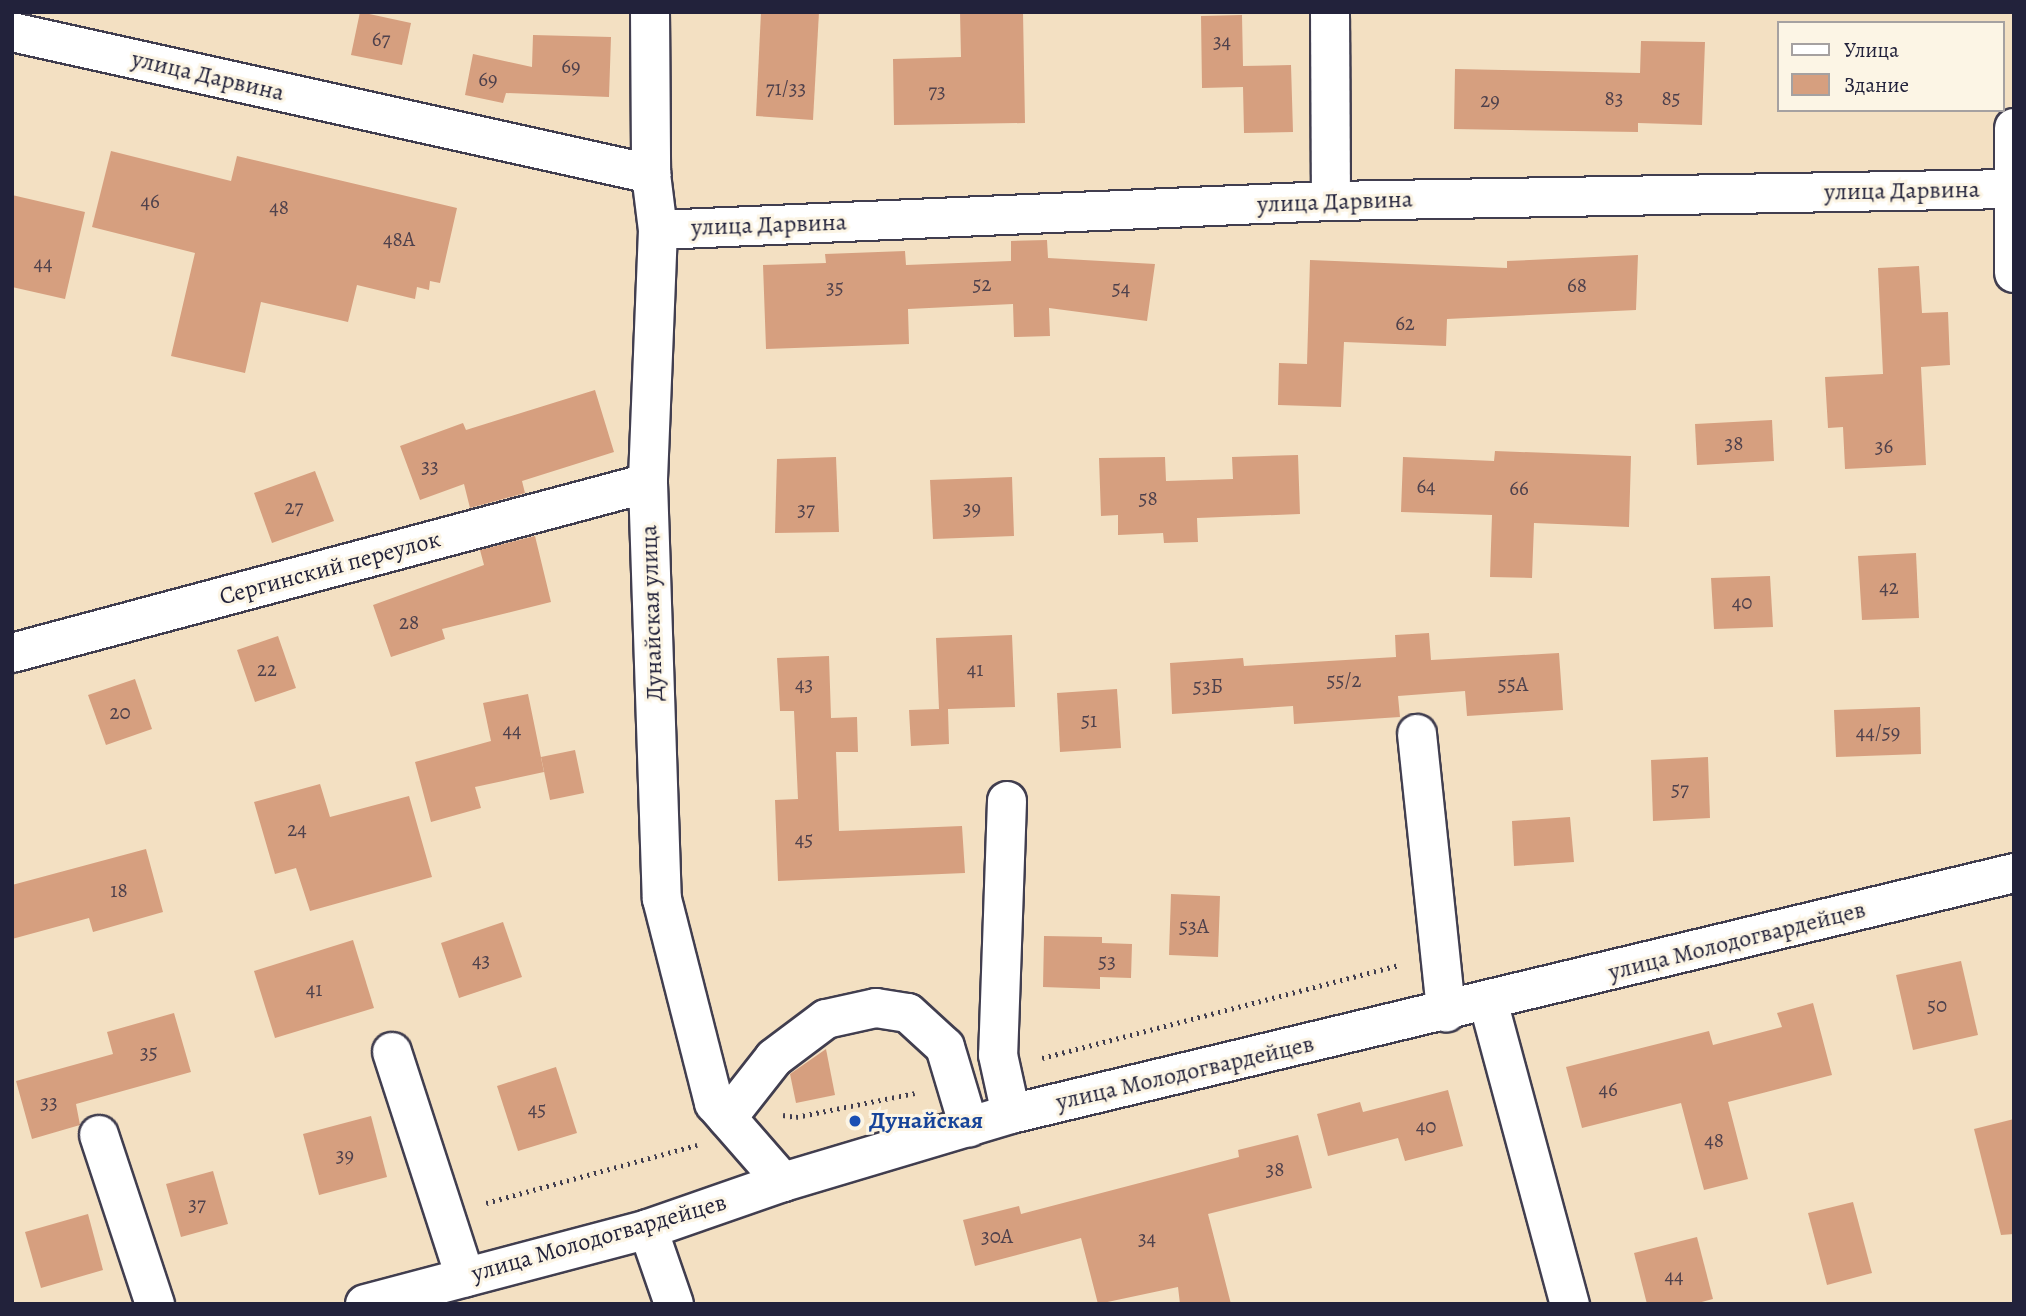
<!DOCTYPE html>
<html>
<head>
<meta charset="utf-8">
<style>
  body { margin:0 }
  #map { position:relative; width:2026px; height:1316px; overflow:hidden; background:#f3e0c2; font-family:Alegreya,serif }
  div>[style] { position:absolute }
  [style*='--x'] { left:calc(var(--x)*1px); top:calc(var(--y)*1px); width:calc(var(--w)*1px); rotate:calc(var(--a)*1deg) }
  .building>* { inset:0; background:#d69f7f }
  .path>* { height:4.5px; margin-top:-2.25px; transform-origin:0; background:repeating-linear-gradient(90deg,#413e4f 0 2px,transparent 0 7px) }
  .roads { filter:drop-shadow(2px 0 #413e4f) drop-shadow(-2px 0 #413e4f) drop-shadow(0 2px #413e4f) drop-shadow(0 -2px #413e4f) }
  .minor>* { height:38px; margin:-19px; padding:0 19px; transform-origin:19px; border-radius:19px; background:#fff }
  .dots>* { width:19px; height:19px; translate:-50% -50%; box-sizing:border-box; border:4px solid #fcf5e5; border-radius:50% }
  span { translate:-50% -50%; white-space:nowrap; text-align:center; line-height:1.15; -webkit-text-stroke:6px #fcf5e5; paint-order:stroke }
  .number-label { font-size:21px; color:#4f414c }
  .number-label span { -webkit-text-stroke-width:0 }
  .street-label { font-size:24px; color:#22223b }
  .transit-label { font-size:24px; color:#164399; font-weight:700 }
  .left { translate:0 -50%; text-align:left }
  .frame { position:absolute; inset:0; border:14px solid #22223b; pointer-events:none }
  .legend { position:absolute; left:1777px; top:21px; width:228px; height:91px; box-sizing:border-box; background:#fcf5e5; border:2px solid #a5a1a1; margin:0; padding:9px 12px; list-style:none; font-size:21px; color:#22223b }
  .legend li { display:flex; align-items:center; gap:14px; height:35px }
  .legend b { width:35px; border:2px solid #a5a1a1 }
</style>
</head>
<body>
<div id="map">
  <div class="building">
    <i style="clip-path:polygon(360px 12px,411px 23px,402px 65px,351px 55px)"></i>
    <i style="clip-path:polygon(761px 12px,819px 12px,813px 120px,756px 116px)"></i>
    <i style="clip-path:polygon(960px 12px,1023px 12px,1025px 123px,894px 125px,893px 59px,961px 57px)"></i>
    <i style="clip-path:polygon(1242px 15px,1243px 66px,1291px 65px,1293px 132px,1244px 133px,1243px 87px,1202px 88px,1201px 16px)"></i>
    <i style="clip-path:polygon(533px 35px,611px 37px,609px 97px,506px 93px,503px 103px,465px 95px,473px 54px,532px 67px)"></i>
    <i style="clip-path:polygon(1641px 41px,1705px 42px,1702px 125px,1638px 123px,1638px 132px,1454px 129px,1455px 69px,1640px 73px)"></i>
    <i style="clip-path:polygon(111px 151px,231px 181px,237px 156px,457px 208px,440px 283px,430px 281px,429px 290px,417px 287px,415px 299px,357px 285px,348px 322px,261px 302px,245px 373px,171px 356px,195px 253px,92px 227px)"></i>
    <i style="clip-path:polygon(12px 195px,85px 212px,65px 299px,12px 287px)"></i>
    <i style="clip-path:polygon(1047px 240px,1048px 258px,1155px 264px,1147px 321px,1049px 308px,1050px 336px,1014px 337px,1013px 304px,908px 309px,909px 344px,766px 349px,763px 265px,826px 263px,825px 254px,905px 251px,906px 265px,1011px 261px,1011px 241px)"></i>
    <i style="clip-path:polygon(1638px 255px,1636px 310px,1447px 319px,1446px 346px,1344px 342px,1341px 407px,1278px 405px,1279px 363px,1307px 364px,1310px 260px,1507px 268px,1507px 261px)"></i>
    <i style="clip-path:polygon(1919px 266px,1922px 313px,1948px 312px,1950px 365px,1921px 367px,1926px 465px,1845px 469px,1843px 427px,1828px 428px,1825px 377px,1883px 374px,1878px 268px)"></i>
    <i style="clip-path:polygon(595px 390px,614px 452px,522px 481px,525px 493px,470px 508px,464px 484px,420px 500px,400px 446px,463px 423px,466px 430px)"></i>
    <i style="clip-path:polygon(1772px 420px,1774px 461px,1697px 465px,1695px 424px)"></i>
    <i style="clip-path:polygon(1495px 451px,1631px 456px,1629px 527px,1534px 523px,1532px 578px,1490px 577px,1492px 515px,1401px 512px,1403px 457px,1494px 461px)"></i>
    <i style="clip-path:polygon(1298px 455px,1300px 514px,1197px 518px,1198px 542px,1164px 543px,1163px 533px,1118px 535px,1118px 515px,1101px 516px,1099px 458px,1165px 457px,1166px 481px,1233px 479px,1232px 457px)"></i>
    <i style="clip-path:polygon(836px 457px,839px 532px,775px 533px,777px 459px)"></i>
    <i style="clip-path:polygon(315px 471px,334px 521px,272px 543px,254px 493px)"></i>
    <i style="clip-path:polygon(1012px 477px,1014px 536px,933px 539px,930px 480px)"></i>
    <i style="clip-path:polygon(535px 536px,551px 602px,442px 629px,445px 639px,391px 657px,373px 605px,484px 565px,480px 550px)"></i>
    <i style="clip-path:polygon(1916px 553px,1919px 618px,1862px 620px,1858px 556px)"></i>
    <i style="clip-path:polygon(1770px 576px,1773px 627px,1714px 629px,1711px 578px)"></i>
    <i style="clip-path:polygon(1429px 633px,1431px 660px,1559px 653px,1563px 710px,1467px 716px,1465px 691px,1398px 696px,1400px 717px,1294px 724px,1293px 706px,1172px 714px,1170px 663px,1243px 658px,1244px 666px,1396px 657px,1395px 635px)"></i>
    <i style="clip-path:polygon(1012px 635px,1015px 707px,948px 709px,949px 744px,911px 746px,909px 710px,939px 709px,936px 638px)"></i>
    <i style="clip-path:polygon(278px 636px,296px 688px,255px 702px,237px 650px)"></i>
    <i style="clip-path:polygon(829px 656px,831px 718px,857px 717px,858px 752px,836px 752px,839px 831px,962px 826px,965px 873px,778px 881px,775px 800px,798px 799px,794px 711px,780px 711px,777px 658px)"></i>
    <i style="clip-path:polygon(135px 679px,152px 729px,106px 745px,88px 695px)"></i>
    <i style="clip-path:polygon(1117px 689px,1121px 748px,1060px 752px,1057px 693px)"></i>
    <i style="clip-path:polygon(528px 694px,544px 772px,475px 787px,481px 808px,431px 822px,415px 762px,491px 741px,483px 703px)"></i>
    <i style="clip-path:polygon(1920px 707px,1921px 754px,1836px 757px,1834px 710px)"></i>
    <i style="clip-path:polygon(575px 750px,584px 793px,550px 800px,541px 757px)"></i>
    <i style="clip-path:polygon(1708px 757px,1710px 818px,1653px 821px,1651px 760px)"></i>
    <i style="clip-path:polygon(320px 784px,330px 817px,409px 796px,432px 877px,310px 911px,296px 868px,275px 874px,254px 802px)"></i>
    <i style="clip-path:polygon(1570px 817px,1574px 862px,1514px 866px,1512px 821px)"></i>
    <i style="clip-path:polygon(146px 849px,163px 912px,93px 932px,89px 918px,12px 939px,12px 885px)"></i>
    <i style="clip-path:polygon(1171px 894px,1220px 896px,1218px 957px,1169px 955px)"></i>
    <i style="clip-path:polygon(503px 922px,522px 977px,459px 998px,441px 943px)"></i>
    <i style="clip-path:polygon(1044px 936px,1102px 937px,1102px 943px,1132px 944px,1131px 978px,1100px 977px,1100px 989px,1043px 987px)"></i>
    <i style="clip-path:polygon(353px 940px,374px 1008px,275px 1038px,254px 971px)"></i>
    <i style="clip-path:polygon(1961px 961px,1978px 1035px,1913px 1050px,1896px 975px)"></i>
    <i style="clip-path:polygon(1813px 1003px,1832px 1075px,1728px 1102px,1748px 1179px,1704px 1190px,1681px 1103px,1582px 1128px,1566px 1067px,1709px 1031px,1713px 1045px,1782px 1027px,1777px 1013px)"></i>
    <i style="clip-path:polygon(174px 1013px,191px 1072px,76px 1104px,80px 1125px,32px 1139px,16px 1081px,113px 1054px,107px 1032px)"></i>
    <i style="clip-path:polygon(826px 1049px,835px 1095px,796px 1103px,790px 1074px)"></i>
    <i style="clip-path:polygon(556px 1067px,577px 1133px,518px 1151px,497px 1086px)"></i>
    <i style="clip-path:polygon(1448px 1090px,1463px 1146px,1405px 1161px,1398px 1138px,1328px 1156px,1317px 1114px,1360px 1102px,1363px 1112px)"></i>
    <i style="clip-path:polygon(371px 1116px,387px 1177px,319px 1195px,303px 1134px)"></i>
    <i style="clip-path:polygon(2014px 1119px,2014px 1234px,2001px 1235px,1974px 1129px)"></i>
    <i style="clip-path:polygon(1298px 1135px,1312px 1188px,1208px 1214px,1231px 1304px,1180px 1304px,1178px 1287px,1098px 1304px,1081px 1238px,975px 1266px,963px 1220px,1019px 1206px,1021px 1214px,1239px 1157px,1238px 1150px)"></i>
    <i style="clip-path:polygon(213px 1171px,228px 1224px,181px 1237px,166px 1184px)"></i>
    <i style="clip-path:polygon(1853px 1202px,1872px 1273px,1827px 1285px,1808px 1213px)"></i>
    <i style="clip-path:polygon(88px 1214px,103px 1270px,41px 1288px,25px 1232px)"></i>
    <i style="clip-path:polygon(1697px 1237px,1713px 1299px,1694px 1304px,1647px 1304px,1634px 1253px)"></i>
  </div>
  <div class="path">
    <i style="--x:1042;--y:1058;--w:369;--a:-14.6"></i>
    <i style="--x:783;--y:1115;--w:13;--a:9"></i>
    <i style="--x:796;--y:1117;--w:121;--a:-11.4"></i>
    <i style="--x:486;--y:1203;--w:219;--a:-15.4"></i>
  </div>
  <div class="roads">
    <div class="minor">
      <i style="--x:650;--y:12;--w:162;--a:89.6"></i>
      <i style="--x:651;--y:174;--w:56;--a:82.9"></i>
      <i style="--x:658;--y:230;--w:253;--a:92.3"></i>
      <i style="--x:648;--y:483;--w:416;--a:88.1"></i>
      <i style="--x:662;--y:899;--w:211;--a:75.7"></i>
      <i style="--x:714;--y:1103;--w:105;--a:48.9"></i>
      <i style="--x:1330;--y:12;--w:189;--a:89.7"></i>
      <i style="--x:12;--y:32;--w:655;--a:12.53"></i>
      <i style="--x:2014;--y:128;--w:145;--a:90"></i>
      <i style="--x:658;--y:230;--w:674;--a:-2.47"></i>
      <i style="--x:1331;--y:201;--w:682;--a:-1.01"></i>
      <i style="--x:12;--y:653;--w:658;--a:-14.97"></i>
      <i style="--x:1417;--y:734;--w:280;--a:84"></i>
      <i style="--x:1007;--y:801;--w:254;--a:92"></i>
      <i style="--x:998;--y:1055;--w:60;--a:77.6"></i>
      <i style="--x:1488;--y:1001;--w:314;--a:74.9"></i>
      <i style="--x:392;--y:1052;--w:237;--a:72"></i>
      <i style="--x:727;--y:1118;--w:76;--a:-51.9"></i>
      <i style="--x:774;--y:1058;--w:65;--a:-36.9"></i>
      <i style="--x:826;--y:1019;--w:51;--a:-12.4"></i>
      <i style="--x:876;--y:1008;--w:32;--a:9"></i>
      <i style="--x:908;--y:1013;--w:50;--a:42.6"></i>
      <i style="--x:945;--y:1047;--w:84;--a:73.3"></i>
      <i style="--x:99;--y:1135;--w:178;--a:71.7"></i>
      <i style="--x:648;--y:1229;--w:79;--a:70.9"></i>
      <i style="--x:365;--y:1304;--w:293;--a:-14.8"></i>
      <i style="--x:648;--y:1229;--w:143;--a:-19.2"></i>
      <i style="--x:783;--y:1182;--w:238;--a:-16.6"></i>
      <i style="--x:1011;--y:1114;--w:1032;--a:-13.51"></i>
    </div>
  </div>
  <div class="dots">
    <i style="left:855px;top:1121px;background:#1a4fb4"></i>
  </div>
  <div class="number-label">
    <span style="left:381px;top:39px">67</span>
    <span style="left:1222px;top:41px">34</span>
    <span style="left:571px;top:66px">69</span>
    <span style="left:488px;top:79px">69</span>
    <span style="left:786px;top:88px">71/33</span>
    <span style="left:937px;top:91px">73</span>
    <span style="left:1614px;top:98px">83</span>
    <span style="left:1671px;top:98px">85</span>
    <span style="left:1490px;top:100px">29</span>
    <span style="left:150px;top:201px">46</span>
    <span style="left:279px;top:207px">48</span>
    <span style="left:399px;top:239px">48А</span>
    <span style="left:43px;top:263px">44</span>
    <span style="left:982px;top:284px">52</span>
    <span style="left:1577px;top:285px">68</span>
    <span style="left:835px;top:287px">35</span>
    <span style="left:1121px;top:288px">54</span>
    <span style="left:1405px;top:323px">62</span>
    <span style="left:1734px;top:443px">38</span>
    <span style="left:1884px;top:446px">36</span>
    <span style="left:430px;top:466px">33</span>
    <span style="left:1426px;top:486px">64</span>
    <span style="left:1519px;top:488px">66</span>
    <span style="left:1148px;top:498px">58</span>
    <span style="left:294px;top:507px">27</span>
    <span style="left:972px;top:508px">39</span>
    <span style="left:806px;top:509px">37</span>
    <span style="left:1889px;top:587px">42</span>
    <span style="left:1742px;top:602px">40</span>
    <span style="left:409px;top:622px">28</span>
    <span style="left:267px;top:669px">22</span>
    <span style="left:975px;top:669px">41</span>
    <span style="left:1344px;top:680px">55/2</span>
    <span style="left:804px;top:684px">43</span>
    <span style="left:1513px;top:684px">55А</span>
    <span style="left:1208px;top:686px">53Б</span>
    <span style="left:120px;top:712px">20</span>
    <span style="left:1089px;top:720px">51</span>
    <span style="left:512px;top:730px">44</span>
    <span style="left:1878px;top:732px">44/59</span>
    <span style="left:1680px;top:789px">57</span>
    <span style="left:297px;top:829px">24</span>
    <span style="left:804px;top:839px">45</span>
    <span style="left:119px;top:890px">18</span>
    <span style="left:1194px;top:926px">53А</span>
    <span style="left:481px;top:960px">43</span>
    <span style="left:1107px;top:961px">53</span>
    <span style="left:314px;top:989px">41</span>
    <span style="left:1937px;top:1005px">50</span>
    <span style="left:149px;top:1052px">35</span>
    <span style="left:1608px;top:1089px">46</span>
    <span style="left:49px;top:1102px">33</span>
    <span style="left:537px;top:1109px">45</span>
    <span style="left:1426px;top:1126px">40</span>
    <span style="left:1714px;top:1140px">48</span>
    <span style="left:345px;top:1155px">39</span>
    <span style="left:1275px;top:1169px">38</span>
    <span style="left:197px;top:1204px">37</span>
    <span style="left:997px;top:1236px">30А</span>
    <span style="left:1147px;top:1238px">34</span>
    <span style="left:1674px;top:1276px">44</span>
  </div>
  <div class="street-label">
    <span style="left:208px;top:76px;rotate:13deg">улица Дарвина</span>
    <span style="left:1902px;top:191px;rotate:-1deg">улица Дарвина</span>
    <span style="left:1335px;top:202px;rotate:-2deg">улица Дарвина</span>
    <span style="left:769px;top:225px;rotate:-2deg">улица Дарвина</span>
    <span style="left:330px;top:568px;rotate:-15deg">Сергинский переулок</span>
    <span style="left:652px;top:613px;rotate:-92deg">Дунайская улица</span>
    <span style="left:1737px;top:941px;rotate:-14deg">улица Молодогвардейцев</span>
    <span style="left:1185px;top:1073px;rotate:-13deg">улица Молодогвардейцев</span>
    <span style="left:599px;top:1238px;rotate:-16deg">улица Молодогвардейцев</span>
  </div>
  <div class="transit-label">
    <span class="left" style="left:869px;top:1121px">Дунайская</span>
  </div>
  <div class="frame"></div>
  <ul class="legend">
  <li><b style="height:9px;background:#fff"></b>Улица</li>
  <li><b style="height:19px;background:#d69f7f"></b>Здание</li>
  </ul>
</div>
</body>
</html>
